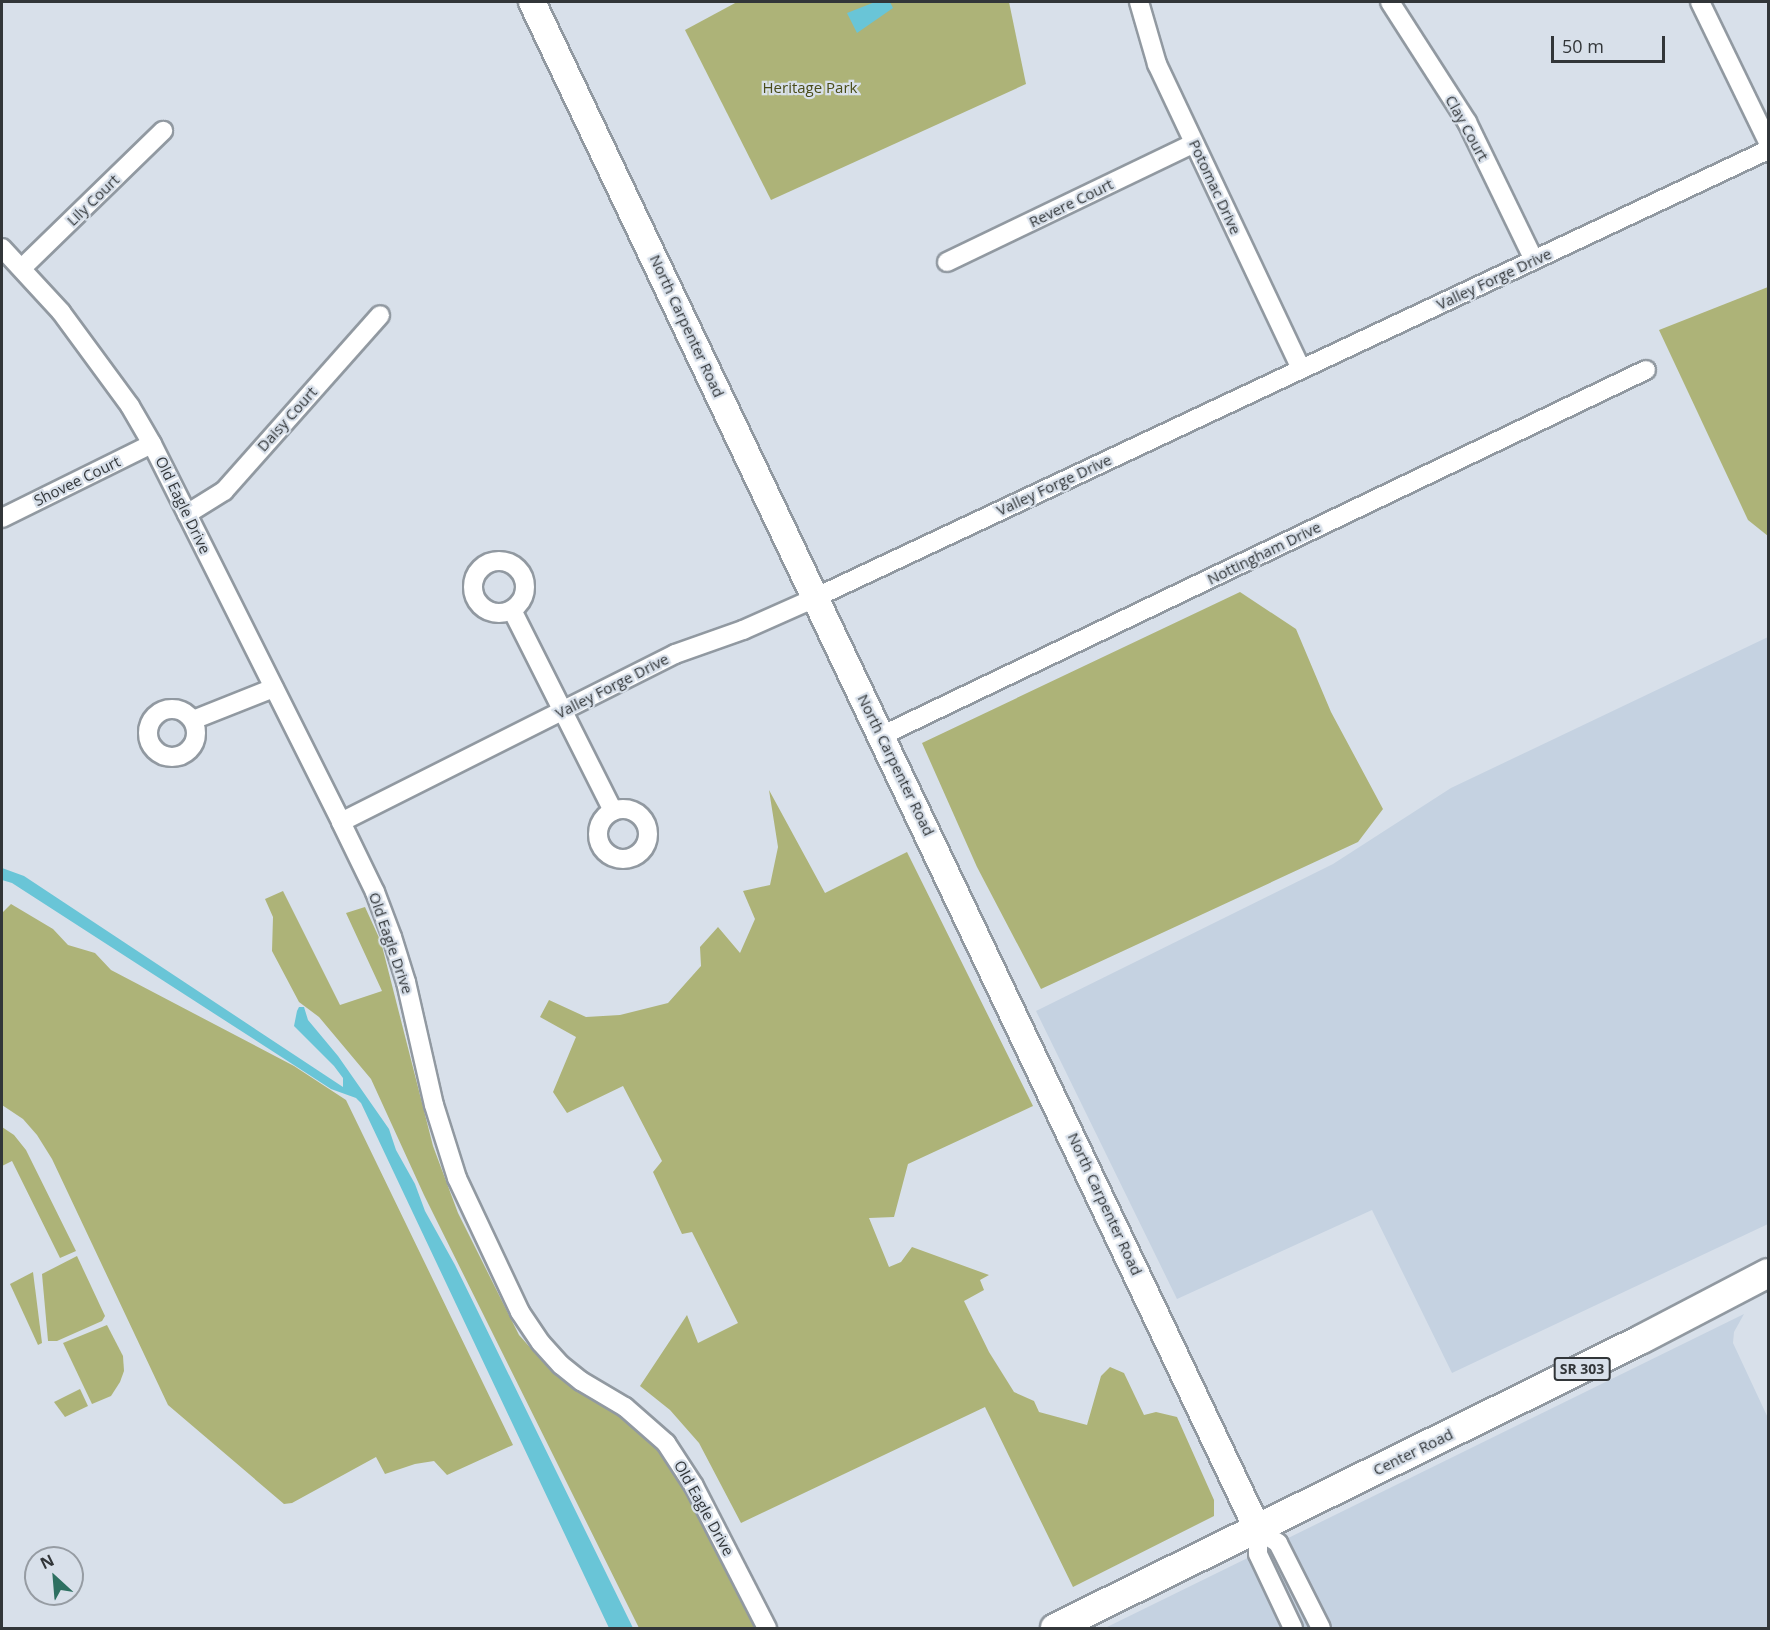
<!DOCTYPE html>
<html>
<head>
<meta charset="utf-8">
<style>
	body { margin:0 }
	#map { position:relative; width:1770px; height:1630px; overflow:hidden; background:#d8e0ea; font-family:"Open Sans",sans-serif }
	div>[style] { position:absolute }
	.built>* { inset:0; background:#c5d2e1 }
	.green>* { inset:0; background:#adb378 }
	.water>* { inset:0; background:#69c5d7 }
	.roads { filter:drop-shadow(2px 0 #9199a1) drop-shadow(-2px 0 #9199a1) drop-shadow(0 2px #9199a1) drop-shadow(0 -2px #9199a1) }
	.street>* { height:18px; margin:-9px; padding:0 9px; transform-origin:9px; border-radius:9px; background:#fff }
	.street>.ring { margin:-9px; padding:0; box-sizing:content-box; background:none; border:18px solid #fff; border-radius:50% }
	.secondary>* { height:26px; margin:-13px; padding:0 13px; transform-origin:13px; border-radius:13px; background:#fff }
	.primary>* { height:28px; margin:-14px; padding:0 14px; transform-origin:14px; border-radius:14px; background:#fff }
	span { translate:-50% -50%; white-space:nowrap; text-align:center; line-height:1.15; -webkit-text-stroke:4.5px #d8e0ea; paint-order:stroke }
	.shield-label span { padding:2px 4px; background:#d8e0ea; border:2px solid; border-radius:4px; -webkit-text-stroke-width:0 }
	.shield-label { font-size:14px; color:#323639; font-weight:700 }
	.park-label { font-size:15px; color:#494c19 }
	.street-label { font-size:15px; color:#323639 }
	.frame { position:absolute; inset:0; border:3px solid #323639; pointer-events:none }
	.north { position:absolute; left:24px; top:1546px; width:60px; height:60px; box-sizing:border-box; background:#d8e0ea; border:2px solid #969ca3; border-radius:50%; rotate:334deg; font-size:16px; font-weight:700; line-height:24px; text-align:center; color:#323639 }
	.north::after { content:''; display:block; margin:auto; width:21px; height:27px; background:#2e7061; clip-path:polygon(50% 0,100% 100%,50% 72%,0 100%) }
	.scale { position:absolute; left:1551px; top:36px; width:114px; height:27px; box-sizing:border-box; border:3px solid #323639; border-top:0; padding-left:8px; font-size:18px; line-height:21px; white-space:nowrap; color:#323639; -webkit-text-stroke:4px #d8e0ea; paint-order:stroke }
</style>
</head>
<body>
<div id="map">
	<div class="built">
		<div style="clip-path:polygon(1768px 637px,1768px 1224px,1452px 1373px,1372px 1210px,1177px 1299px,1036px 1011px,1333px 864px,1451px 788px)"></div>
		<div style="clip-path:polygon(1744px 1314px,1734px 1332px,1733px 1343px,1768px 1418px,1768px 1628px,1105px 1628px)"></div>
	</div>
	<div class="green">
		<div style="clip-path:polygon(737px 2px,1009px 2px,1026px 84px,771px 200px,685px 30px)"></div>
		<div style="clip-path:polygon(1768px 287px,1768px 536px,1748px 520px,1659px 330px)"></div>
		<div style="clip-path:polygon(1240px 592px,1296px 629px,1331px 712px,1383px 809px,1358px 842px,1041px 989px,977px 867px,922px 743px)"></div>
		<div style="clip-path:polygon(769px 790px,825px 893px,907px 852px,1033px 1106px,908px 1164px,894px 1217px,869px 1218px,889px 1267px,901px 1262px,912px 1247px,989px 1275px,980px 1280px,984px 1290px,964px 1301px,989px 1352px,1014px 1392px,1034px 1401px,1039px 1412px,1087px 1425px,1101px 1376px,1110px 1367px,1124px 1373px,1144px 1415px,1156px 1412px,1177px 1417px,1214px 1500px,1214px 1516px,1073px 1587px,985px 1407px,741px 1523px,699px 1443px,670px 1410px,640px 1386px,687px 1315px,698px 1343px,738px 1323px,692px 1232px,682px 1234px,653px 1172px,662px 1161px,623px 1086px,567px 1113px,553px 1092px,576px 1037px,540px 1017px,549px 1000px,586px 1017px,620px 1015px,668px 1003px,701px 966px,700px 947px,718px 927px,740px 953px,755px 919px,743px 891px,770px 885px,778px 847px)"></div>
		<div style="clip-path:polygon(283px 891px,340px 1005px,382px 991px,346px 913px,365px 907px,381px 942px,433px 1146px,458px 1213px,519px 1335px,551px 1371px,594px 1401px,627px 1417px,656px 1445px,676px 1471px,755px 1628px,639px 1628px,424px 1195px,371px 1079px,319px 1017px,299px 1002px,272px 951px,273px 917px,265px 899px)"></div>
		<div style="clip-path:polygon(11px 904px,53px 929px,68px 945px,95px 953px,111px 970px,294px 1066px,346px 1100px,513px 1445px,447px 1475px,434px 1461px,415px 1464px,385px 1474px,376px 1457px,292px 1503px,284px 1504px,168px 1405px,52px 1159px,37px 1135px,23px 1119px,2px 1105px,2px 913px)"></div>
		<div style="clip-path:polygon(2px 1127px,14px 1135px,26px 1150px,76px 1251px,60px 1258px,12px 1161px,2px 1166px)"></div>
		<div style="clip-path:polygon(77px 1256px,105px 1316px,102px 1321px,57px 1341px,48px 1341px,42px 1274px)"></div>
		<div style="clip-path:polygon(33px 1272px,42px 1343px,38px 1345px,10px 1284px)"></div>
		<div style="clip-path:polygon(107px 1325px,123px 1356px,124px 1371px,120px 1382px,111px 1396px,92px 1404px,63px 1343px)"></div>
		<div style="clip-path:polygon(80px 1389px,88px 1406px,65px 1417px,54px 1402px)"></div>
	</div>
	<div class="water">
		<div style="clip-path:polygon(875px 2px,890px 2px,893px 8px,857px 33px,847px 13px)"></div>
		<div style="clip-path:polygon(2px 868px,24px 876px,343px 1087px,343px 1078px,334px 1066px,294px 1026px,297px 1011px,299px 1007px,304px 1007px,308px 1020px,338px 1056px,389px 1129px,396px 1150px,415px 1184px,425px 1211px,455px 1265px,633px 1628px,609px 1628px,361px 1103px,356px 1098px,331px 1089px,12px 883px,2px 880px)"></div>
	</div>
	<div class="roads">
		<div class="street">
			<div style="left:1139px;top:2px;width:65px;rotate:73.8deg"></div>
			<div style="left:1157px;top:64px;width:337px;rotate:64.7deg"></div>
			<div style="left:1390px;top:2px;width:143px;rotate:57.3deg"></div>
			<div style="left:1467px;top:122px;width:153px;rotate:64.1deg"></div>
			<div style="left:1700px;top:2px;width:156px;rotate:64.1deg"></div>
			<div style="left:2px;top:248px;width:87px;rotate:47.3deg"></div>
			<div style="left:61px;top:312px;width:117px;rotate:53.7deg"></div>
			<div style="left:130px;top:406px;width:44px;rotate:59.9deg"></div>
			<div style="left:152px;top:444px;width:423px;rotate:63.4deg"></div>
			<div style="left:341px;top:822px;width:78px;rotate:64.1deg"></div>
			<div style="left:375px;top:892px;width:48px;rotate:69.3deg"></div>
			<div style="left:392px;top:937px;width:47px;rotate:72.7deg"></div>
			<div style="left:406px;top:982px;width:126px;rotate:77.2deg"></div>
			<div style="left:434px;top:1105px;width:77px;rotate:72.5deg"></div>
			<div style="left:457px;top:1178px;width:148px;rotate:64.8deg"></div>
			<div style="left:520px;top:1312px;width:37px;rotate:56deg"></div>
			<div style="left:541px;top:1343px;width:30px;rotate:48deg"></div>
			<div style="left:561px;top:1365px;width:26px;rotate:39deg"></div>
			<div style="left:581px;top:1381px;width:51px;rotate:30.6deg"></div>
			<div style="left:625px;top:1407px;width:55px;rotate:41.3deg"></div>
			<div style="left:666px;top:1443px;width:51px;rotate:56.9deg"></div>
			<div style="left:694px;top:1486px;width:160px;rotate:62.8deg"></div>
			<div style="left:947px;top:262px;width:274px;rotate:-25.7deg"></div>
			<div style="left:22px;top:268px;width:197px;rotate:-44.2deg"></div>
			<div style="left:187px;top:514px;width:44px;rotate:-31.9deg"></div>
			<div style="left:224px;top:491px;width:235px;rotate:-48.4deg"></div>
			<div style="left:2px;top:518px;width:167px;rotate:-26.3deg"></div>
			<div class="ring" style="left:473px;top:561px;width:34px;height:34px"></div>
			<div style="left:512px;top:610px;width:225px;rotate:63.3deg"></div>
			<div class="ring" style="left:148px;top:709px;width:30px;height:30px"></div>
			<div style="left:193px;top:720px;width:87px;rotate:-21.6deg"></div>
			<div style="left:881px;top:736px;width:848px;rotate:-25.57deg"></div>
			<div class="ring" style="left:598px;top:809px;width:32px;height:32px"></div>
			<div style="left:341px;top:822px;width:374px;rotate:-26.7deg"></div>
			<div style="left:675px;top:654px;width:72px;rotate:-19.4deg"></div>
			<div style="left:743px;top:630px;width:69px;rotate:-24deg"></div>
			<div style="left:806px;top:602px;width:1063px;rotate:-25.17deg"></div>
			<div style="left:1258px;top:1530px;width:24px;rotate:33deg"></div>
			<div style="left:1278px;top:1543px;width:95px;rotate:63.2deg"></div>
			<div style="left:1258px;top:1530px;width:24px;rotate:90deg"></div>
			<div style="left:1258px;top:1554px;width:82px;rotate:64.7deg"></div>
		</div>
		<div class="secondary">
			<div style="left:532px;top:2px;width:1692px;rotate:64.59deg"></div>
		</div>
		<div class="primary">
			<div style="left:1055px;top:1628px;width:654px;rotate:-26.21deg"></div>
			<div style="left:1642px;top:1339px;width:142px;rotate:-27.6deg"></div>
		</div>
	</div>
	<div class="shield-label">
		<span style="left:1582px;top:1369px">SR 303</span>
	</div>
	<div class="park-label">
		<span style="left:810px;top:88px">Heritage Park</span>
	</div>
	<div class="street-label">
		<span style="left:1467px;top:128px;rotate:61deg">Clay Court</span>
		<span style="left:1215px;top:187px;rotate:65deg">Potomac Drive</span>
		<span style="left:93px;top:200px;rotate:-44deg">Lily Court</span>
		<span style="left:1071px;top:203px;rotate:-26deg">Revere Court</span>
		<span style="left:1494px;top:279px;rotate:-25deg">Valley Forge Drive</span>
		<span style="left:687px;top:326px;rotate:65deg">North Carpenter Road</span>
		<span style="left:287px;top:419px;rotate:-48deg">Daisy Court</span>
		<span style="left:77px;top:481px;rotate:-26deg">Shovee Court</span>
		<span style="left:1054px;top:485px;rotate:-25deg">Valley Forge Drive</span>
		<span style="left:183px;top:505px;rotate:64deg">Old Eagle Drive</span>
		<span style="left:1264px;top:553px;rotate:-26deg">Nottingham Drive</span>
		<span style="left:612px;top:686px;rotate:-27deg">Valley Forge Drive</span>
		<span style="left:896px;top:765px;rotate:64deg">North Carpenter Road</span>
		<span style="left:391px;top:943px;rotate:71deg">Old Eagle Drive</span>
		<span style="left:1105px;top:1204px;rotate:65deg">North Carpenter Road</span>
		<span style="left:1413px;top:1452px;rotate:-26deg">Center Road</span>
		<span style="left:704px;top:1508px;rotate:61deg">Old Eagle Drive</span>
	</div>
	<div class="frame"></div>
	<div class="north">N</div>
	<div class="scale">50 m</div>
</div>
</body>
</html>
